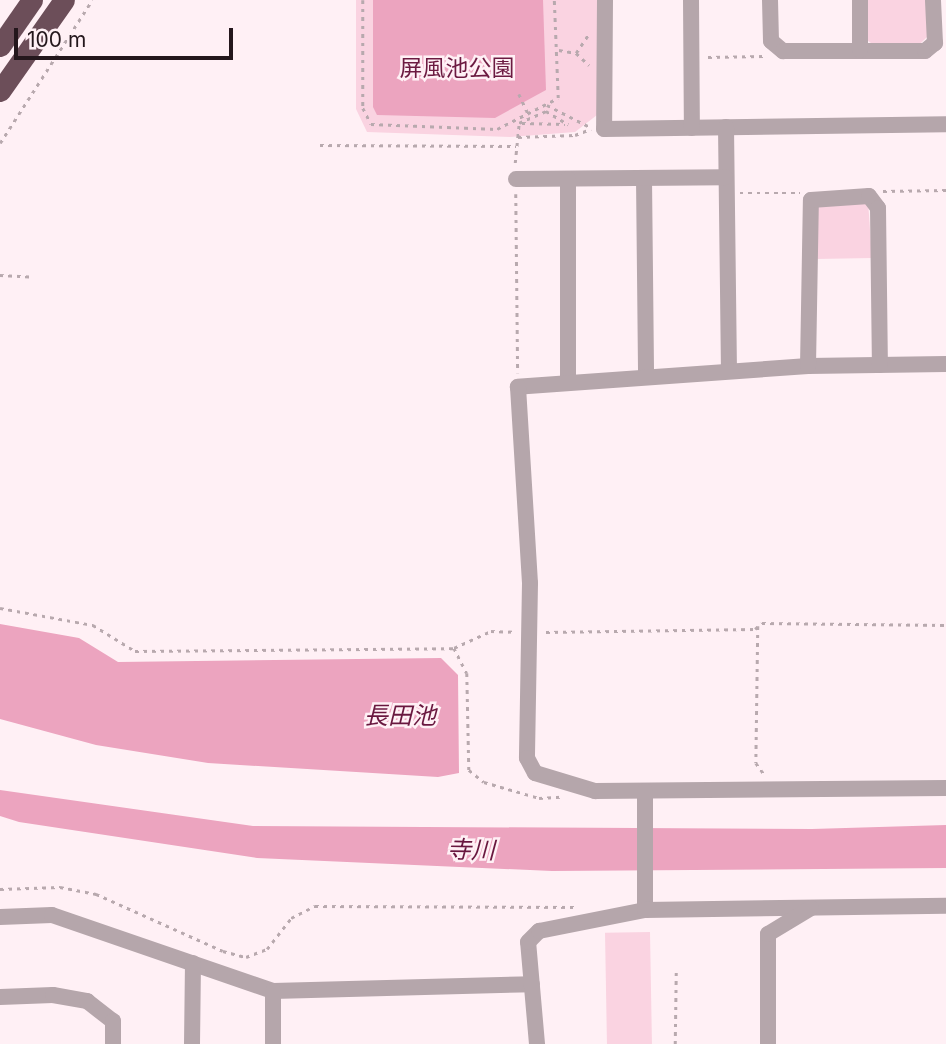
<!DOCTYPE html>
<html>
<head>
<meta charset="utf-8">
<style>
	body { margin:0 }
	#map { position:relative; width:946px; height:1044px; overflow:hidden; background:#fff0f5; font-family:Inter,"Noto Sans JP",sans-serif }
	div>[style] { position:absolute }
	.green>* { inset:0; background:#fad3e1; transform-origin:0 0 }
	.water>* { inset:0; background:#eca4bf }
	.path>* { height:2.5px; margin-top:-1.25px; transform-origin:0; background:repeating-linear-gradient(90deg,#b8a9ae 0 3.5px,transparent 0 8.5px) }
	.minor>* { height:16px; margin:-8px; padding:0 8px; transform-origin:8px; border-radius:8px; background:#b5a6ab }
	.highway>* { height:21px; margin:-10.5px; padding:0 10.5px; transform-origin:10.5px; border-radius:10.5px; background:#6c4e59 }
	span { translate:-50% -50%; white-space:nowrap; text-align:center; line-height:1.15; -webkit-text-stroke:5px #fff0f5; paint-order:stroke }
	.park-label { font-size:23px; color:#6c1a41 }
	.water-label { font-size:24px; color:#69173f; font-style:italic }
	.scale { position:absolute; left:14px; top:28px; width:219px; height:32px; box-sizing:border-box; border:4px solid #24171c; border-top:0; padding-left:9px; font-size:21px; line-height:24px; white-space:nowrap; color:#24171c; -webkit-text-stroke:5px #fff0f5; paint-order:stroke }
</style>
</head>
<body>
<div id="map">
	<div class="green">
		<div style="clip-path:polygon(356px 0,598px 0,597px 115px,575px 132px,510px 137px,367px 132px,356px 109px)"></div>
		<div style="clip-path:polygon(864px 0,927px 0,928px 36px,920px 44px,871px 43px,864px 38px)"></div>
		<div style="clip-path:polygon(868px 201px,872px 258px,816px 259px,815px 210px,822px 202px)"></div>
		<div style="left:650px;top:932px;width:112px;height:45px;rotate:89deg"></div>
	</div>
	<div class="water">
		<div style="clip-path:polygon(373px 0,543px 0,546px 90px,495px 118px,377px 115px,373px 107px)"></div>
		<div style="clip-path:polygon(0 624px,79px 638px,118px 662px,441px 658px,458px 675px,459px 773px,438px 777px,208px 763px,96px 745px,0 719px)"></div>
		<div style="clip-path:polygon(0 790px,253px 826px,812px 829px,946px 825px,946px 868px,552px 871px,257px 858px,19px 822px,0 816px)"></div>
	</div>
	<div class="path">
		<div style="left:363px;top:0;width:108px;rotate:90deg"></div>
		<div style="left:363px;top:108px;width:18px;rotate:63deg"></div>
		<div style="left:371px;top:124px;width:126px;rotate:2.3deg"></div>
		<div style="left:497px;top:129px;width:68px;rotate:-26.9deg"></div>
		<div style="left:558px;top:98px;width:98px;rotate:-92.3deg"></div>
		<div style="left:559px;top:50px;width:17px;rotate:10deg"></div>
		<div style="left:576px;top:53px;width:18px;rotate:43deg"></div>
		<div style="left:576px;top:53px;width:25px;rotate:-56deg"></div>
		<div style="left:708px;top:57px;width:56px;rotate:-1deg"></div>
		<div style="left:519px;top:94px;width:21px;rotate:65deg"></div>
		<div style="left:547px;top:105px;width:48px;rotate:27.1deg"></div>
		<div style="left:522px;top:123px;width:43px;rotate:1.3deg"></div>
		<div style="left:518px;top:137px;width:57px;rotate:-2deg"></div>
		<div style="left:575px;top:135px;width:17px;rotate:-21deg"></div>
		<div style="left:0;top:143px;width:170px;rotate:-57.2deg"></div>
		<div style="left:320px;top:145px;width:196px;rotate:0.3deg"></div>
		<div style="left:515px;top:163px;width:40px;rotate:-84.3deg"></div>
		<div style="left:519px;top:123px;width:30px;rotate:-24deg"></div>
		<div style="left:546px;top:111px;width:26px;rotate:31deg"></div>
		<div style="left:883px;top:191px;width:63px;rotate:-0.9deg"></div>
		<div style="left:740px;top:193px;width:60px"></div>
		<div style="left:516px;top:194px;width:179px;rotate:89.4deg"></div>
		<div style="left:0;top:275px;width:34px;rotate:3deg"></div>
		<div style="left:0;top:608px;width:95px;rotate:10.4deg"></div>
		<div style="left:93px;top:625px;width:49px;rotate:31.8deg"></div>
		<div style="left:135px;top:651px;width:319px;rotate:-0.5deg"></div>
		<div style="left:454px;top:648px;width:41px;rotate:-24.7deg"></div>
		<div style="left:491px;top:631px;width:23px;rotate:2deg"></div>
		<div style="left:758px;top:626px;width:137px;rotate:90.8deg"></div>
		<div style="left:756px;top:763px;width:14px;rotate:54deg"></div>
		<div style="left:546px;top:632px;width:209px;rotate:-0.8deg"></div>
		<div style="left:755px;top:629px;width:9px;rotate:-41deg"></div>
		<div style="left:762px;top:623px;width:184px;rotate:0.6deg"></div>
		<div style="left:454px;top:648px;width:28px;rotate:63deg"></div>
		<div style="left:467px;top:673px;width:97px;rotate:88.8deg"></div>
		<div style="left:469px;top:770px;width:19px;rotate:39deg"></div>
		<div style="left:484px;top:782px;width:57px;rotate:16.2deg"></div>
		<div style="left:539px;top:798px;width:22px;rotate:-3deg"></div>
		<div style="left:0;top:889px;width:60px;rotate:-1.9deg"></div>
		<div style="left:60px;top:887px;width:37px;rotate:11deg"></div>
		<div style="left:96px;top:894px;width:139px;rotate:24.2deg"></div>
		<div style="left:223px;top:951px;width:24px;rotate:15deg"></div>
		<div style="left:246px;top:957px;width:22px;rotate:-21deg"></div>
		<div style="left:267px;top:949px;width:39px;rotate:-52deg"></div>
		<div style="left:291px;top:918px;width:27px;rotate:-27deg"></div>
		<div style="left:315px;top:906px;width:260px;rotate:0.2deg"></div>
		<div style="left:675px;top:1044px;width:75px;rotate:-89.2deg"></div>
	</div>
	<div class="minor">
		<div style="left:605px;top:0;width:129px;rotate:90.4deg"></div>
		<div style="left:604px;top:129px;width:342px;rotate:-0.8deg"></div>
		<div style="left:691px;top:0;width:128px;rotate:89.6deg"></div>
		<div style="left:770px;top:0;width:41px;rotate:88.6deg"></div>
		<div style="left:771px;top:41px;width:16px;rotate:40deg"></div>
		<div style="left:783px;top:51px;width:142px"></div>
		<div style="left:925px;top:51px;width:13px;rotate:-39deg"></div>
		<div style="left:935px;top:43px;width:43px;rotate:-92.7deg"></div>
		<div style="left:860px;top:0;width:50px;rotate:90deg"></div>
		<div style="left:726px;top:127px;width:244px;rotate:89.3deg"></div>
		<div style="left:644px;top:178px;width:199px;rotate:89.4deg"></div>
		<div style="left:516px;top:179px;width:209px;rotate:-0.5deg"></div>
		<div style="left:568px;top:179px;width:202px;rotate:90deg"></div>
		<div style="left:946px;top:364px;width:138px;rotate:179.2deg"></div>
		<div style="left:808px;top:366px;width:291px;rotate:175.9deg"></div>
		<div style="left:518px;top:387px;width:196px;rotate:86.5deg"></div>
		<div style="left:530px;top:583px;width:175px;rotate:91deg"></div>
		<div style="left:527px;top:758px;width:17px;rotate:62deg"></div>
		<div style="left:535px;top:773px;width:63px;rotate:16.7deg"></div>
		<div style="left:595px;top:791px;width:351px;rotate:-0.5deg"></div>
		<div style="left:808px;top:366px;width:166px;rotate:-89deg"></div>
		<div style="left:811px;top:200px;width:58px;rotate:-3.9deg"></div>
		<div style="left:869px;top:196px;width:15px;rotate:53deg"></div>
		<div style="left:878px;top:208px;width:157px;rotate:89.3deg"></div>
		<div style="left:645px;top:791px;width:119px;rotate:90deg"></div>
		<div style="left:0;top:917px;width:52px;rotate:-2.2deg"></div>
		<div style="left:52px;top:915px;width:234px;rotate:19deg"></div>
		<div style="left:273px;top:991px;width:259px;rotate:-1.5deg"></div>
		<div style="left:273px;top:991px;width:53px;rotate:90deg"></div>
		<div style="left:0;top:997px;width:53px;rotate:-2.2deg"></div>
		<div style="left:53px;top:995px;width:35px;rotate:10deg"></div>
		<div style="left:87px;top:1001px;width:33px;rotate:38deg"></div>
		<div style="left:113px;top:1021px;width:23px;rotate:90deg"></div>
		<div style="left:192px;top:1044px;width:81px;rotate:-89.3deg"></div>
		<div style="left:537px;top:1044px;width:102px;rotate:-95deg"></div>
		<div style="left:528px;top:942px;width:16px;rotate:-45deg"></div>
		<div style="left:539px;top:931px;width:108px;rotate:-11.2deg"></div>
		<div style="left:645px;top:910px;width:301px;rotate:-0.8deg"></div>
		<div style="left:768px;top:1044px;width:110px;rotate:-90deg"></div>
		<div style="left:768px;top:934px;width:50px;rotate:-31.2deg"></div>
	</div>
	<div class="highway">
		<div style="left:0;top:46px;width:56px;rotate:-55.2deg"></div>
		<div style="left:0;top:91px;width:111px;rotate:-54.9deg"></div>
	</div>
	<div class="park-label">
		<span style="left:457px;top:68px">屏風池公園</span>
	</div>
	<div class="water-label">
		<span style="left:400px;top:716px">長田池</span>
		<span style="left:471px;top:850px;rotate:1deg">寺川</span>
	</div>
	<div class="scale">100 m</div>
</div>
</body>
</html>
